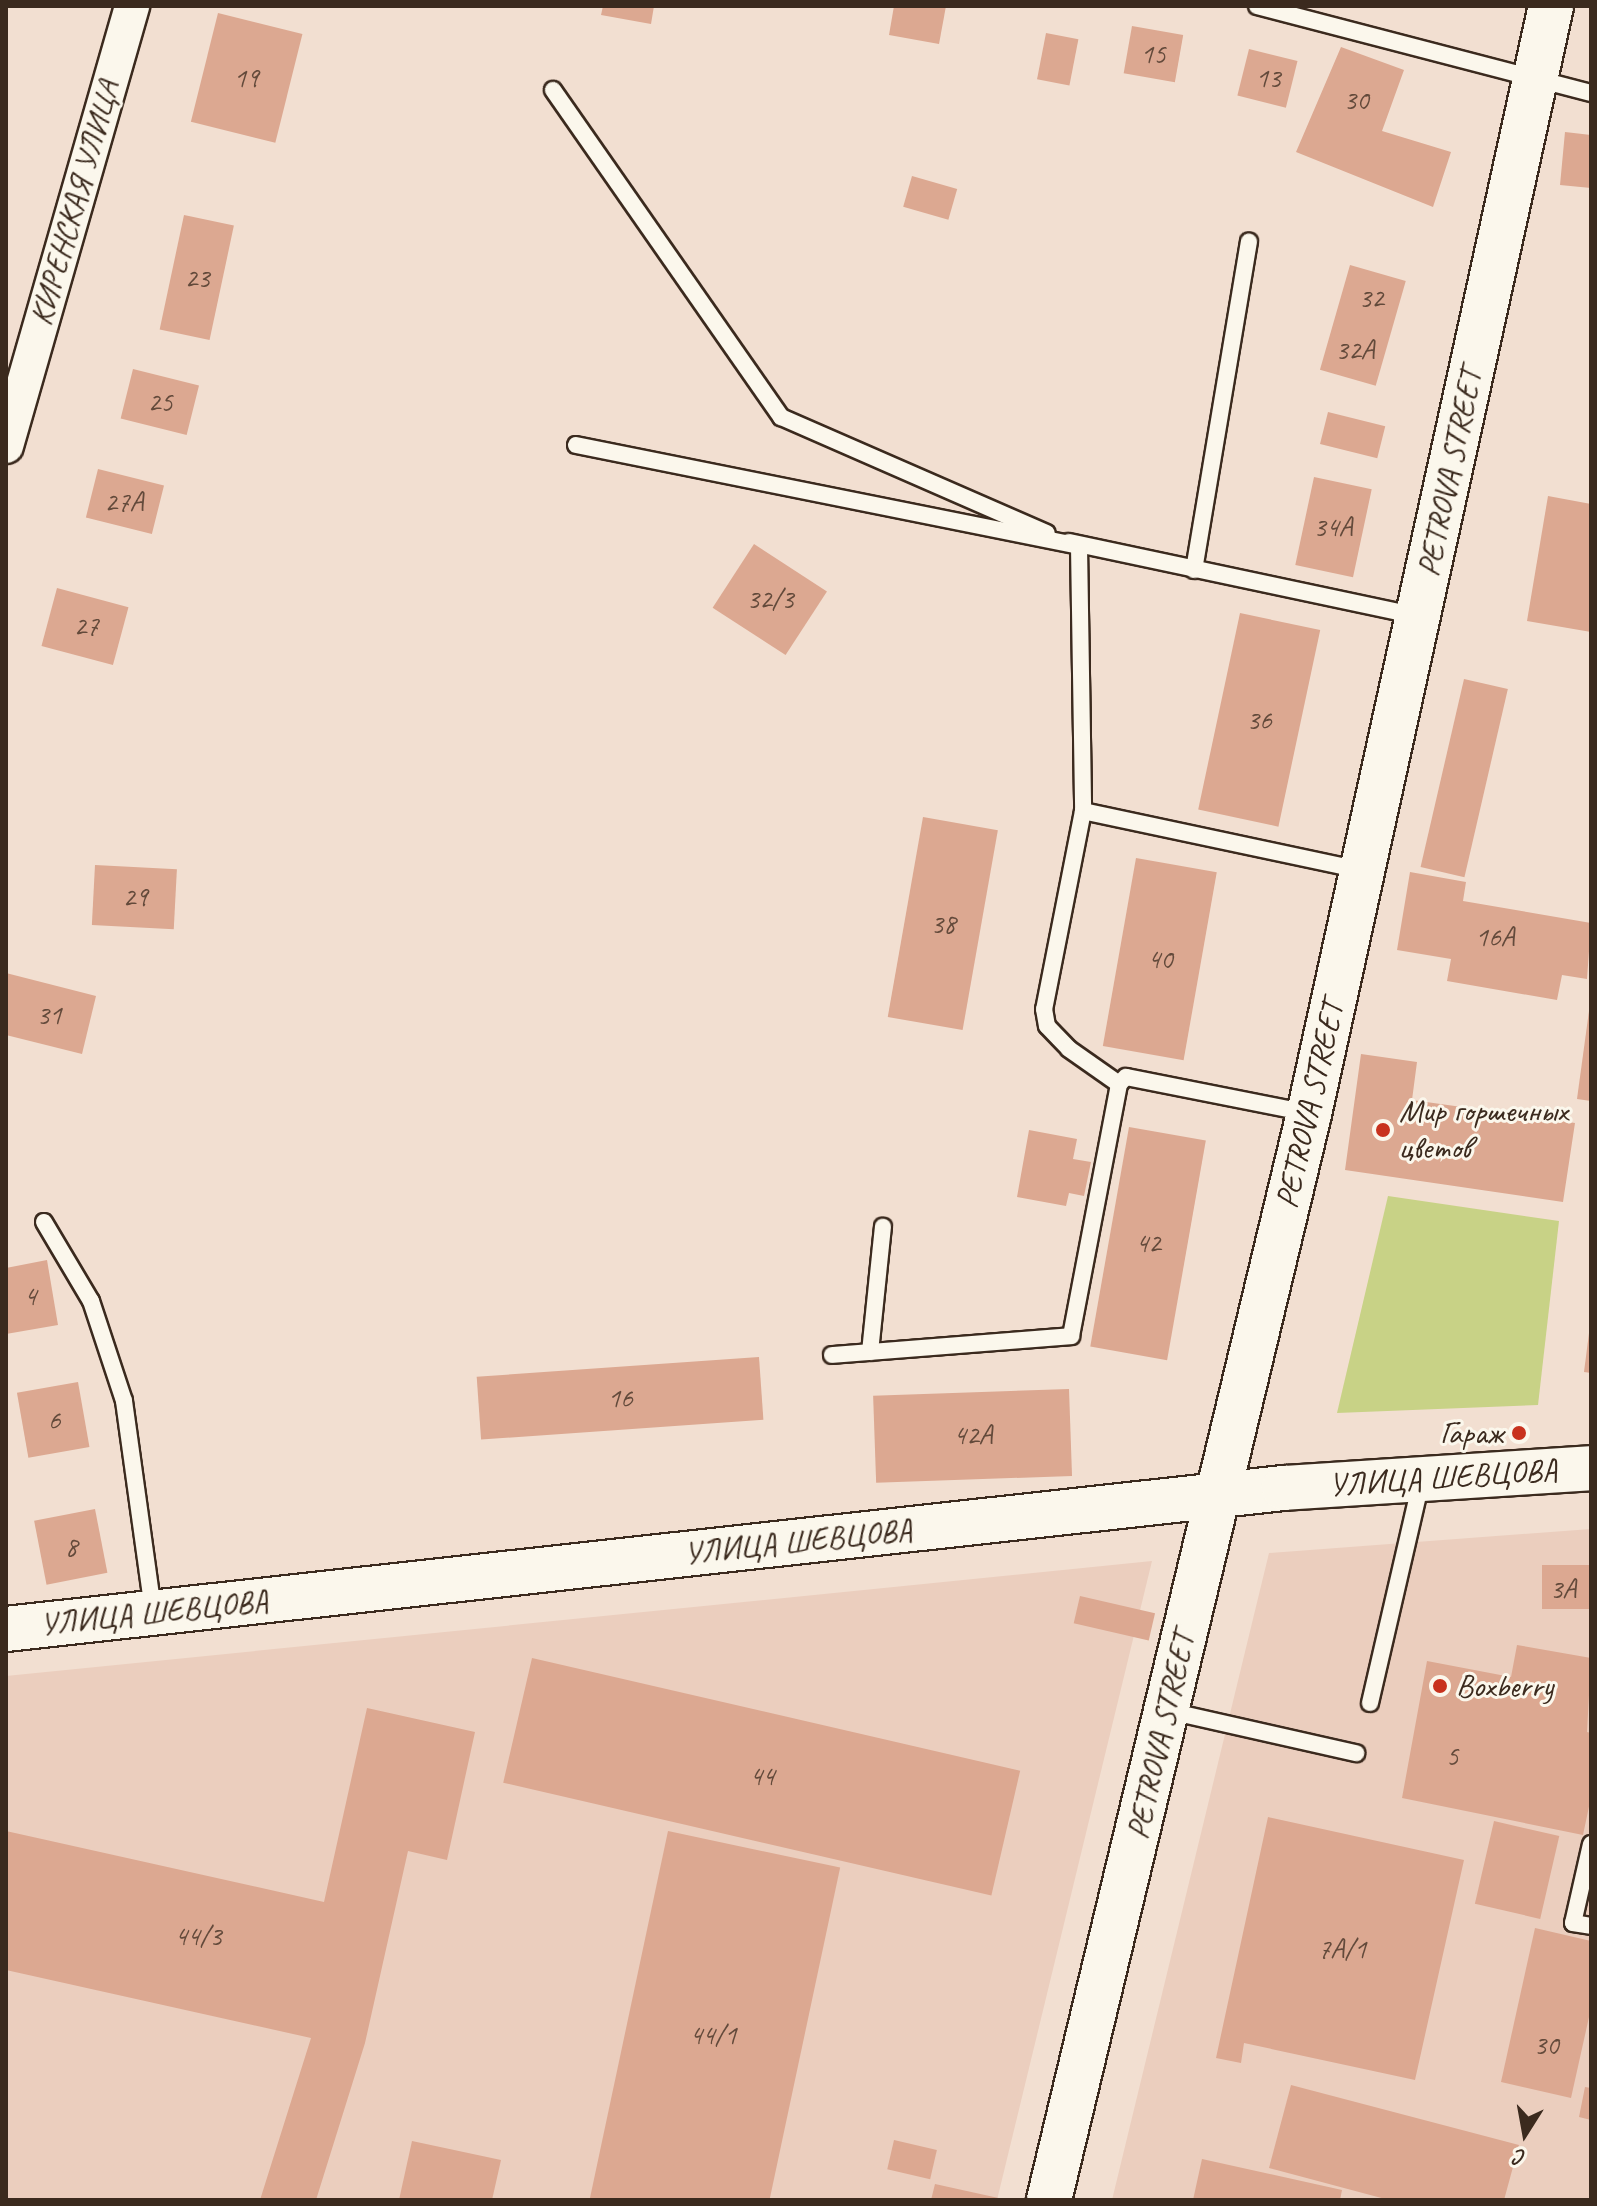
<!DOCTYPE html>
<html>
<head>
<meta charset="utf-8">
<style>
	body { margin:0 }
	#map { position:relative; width:1597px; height:2206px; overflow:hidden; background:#f2dfd1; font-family:Caveat,sans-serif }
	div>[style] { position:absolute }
	.built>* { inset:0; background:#ebcebe }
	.green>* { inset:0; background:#c8d286 }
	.building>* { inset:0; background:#dca891; transform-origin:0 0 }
	.roads { filter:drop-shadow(2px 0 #3b2a1e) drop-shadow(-2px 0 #3b2a1e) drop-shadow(0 2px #3b2a1e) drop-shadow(0 -2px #3b2a1e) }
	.lane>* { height:16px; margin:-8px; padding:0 8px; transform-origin:8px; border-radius:8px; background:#fbf7ec }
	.street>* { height:34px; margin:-17px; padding:0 17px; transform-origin:17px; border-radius:17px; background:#fbf7ec }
	.secondary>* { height:44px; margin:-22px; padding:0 22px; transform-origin:22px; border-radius:22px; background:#fbf7ec }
	.dots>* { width:22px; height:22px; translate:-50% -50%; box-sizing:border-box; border:4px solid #fbf7ec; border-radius:50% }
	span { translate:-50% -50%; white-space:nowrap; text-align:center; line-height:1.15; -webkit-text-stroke:6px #fbf7ec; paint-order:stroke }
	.number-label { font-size:28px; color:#634a3b }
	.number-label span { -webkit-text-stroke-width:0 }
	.street-label { font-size:32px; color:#3b2a1e }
	.poi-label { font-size:32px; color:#3b2a1e }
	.left { translate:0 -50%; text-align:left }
	.right { translate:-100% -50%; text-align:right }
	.frame { position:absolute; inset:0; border:8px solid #3b2a1e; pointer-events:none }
	.north { position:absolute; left:1485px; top:2094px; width:80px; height:80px; -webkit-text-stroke:6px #fbf7ec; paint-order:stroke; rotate:191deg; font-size:22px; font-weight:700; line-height:32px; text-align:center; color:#3b2a1e }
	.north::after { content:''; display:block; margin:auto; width:28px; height:36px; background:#3b2a1e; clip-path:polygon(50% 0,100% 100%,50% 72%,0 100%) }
</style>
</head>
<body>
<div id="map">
	<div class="built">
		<div style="clip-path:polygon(1591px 1529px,1591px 2200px,1112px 2200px,1269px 1553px)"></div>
		<div style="clip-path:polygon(1152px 1561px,997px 2200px,6px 2200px,6px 1676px)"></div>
	</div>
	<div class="green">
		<div style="clip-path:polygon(1388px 1196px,1559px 1221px,1538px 1405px,1337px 1413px)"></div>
	</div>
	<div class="building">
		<div style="clip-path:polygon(603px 6px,654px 6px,651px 24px,601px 15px)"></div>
		<div style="clip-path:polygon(894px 6px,946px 6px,939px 44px,889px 35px)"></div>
		<div style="left:218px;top:13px;width:87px;height:112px;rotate:14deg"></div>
		<div style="left:1132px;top:26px;width:52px;height:48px;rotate:10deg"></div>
		<div style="left:1046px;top:33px;width:33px;height:47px;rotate:11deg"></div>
		<div style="clip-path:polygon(1341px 47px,1404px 70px,1382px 131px,1451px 152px,1433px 207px,1296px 152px)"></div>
		<div style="left:1249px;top:49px;width:50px;height:48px;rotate:14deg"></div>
		<div style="clip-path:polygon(1565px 132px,1591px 135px,1591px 188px,1560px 185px)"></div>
		<div style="left:912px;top:176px;width:47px;height:32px;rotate:16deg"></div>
		<div style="left:184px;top:215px;width:51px;height:117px;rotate:12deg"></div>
		<div style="left:1350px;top:265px;width:58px;height:109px;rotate:16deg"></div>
		<div style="left:133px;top:369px;width:68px;height:51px;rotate:14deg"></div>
		<div style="left:1328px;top:412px;width:59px;height:33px;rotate:14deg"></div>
		<div style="left:98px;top:469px;width:68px;height:50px;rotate:14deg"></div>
		<div style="left:1314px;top:477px;width:59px;height:90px;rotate:12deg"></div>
		<div style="clip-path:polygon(1548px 496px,1591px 504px,1591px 632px,1527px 621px)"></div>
		<div style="left:754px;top:544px;width:87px;height:76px;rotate:33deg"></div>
		<div style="left:57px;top:588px;width:74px;height:60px;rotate:15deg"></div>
		<div style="left:1240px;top:613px;width:82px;height:201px;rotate:12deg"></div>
		<div style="left:1464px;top:679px;width:45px;height:193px;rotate:13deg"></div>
		<div style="left:923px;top:817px;width:76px;height:203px;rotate:10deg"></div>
		<div style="left:1136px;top:858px;width:82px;height:191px;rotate:10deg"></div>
		<div style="left:95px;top:865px;width:82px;height:60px;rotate:3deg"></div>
		<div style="clip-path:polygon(1410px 872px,1466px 882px,1463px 901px,1591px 923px,1587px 979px,1562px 975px,1557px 1000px,1447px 981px,1451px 959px,1397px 950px)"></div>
		<div style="clip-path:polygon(6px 973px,96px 996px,82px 1054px,6px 1035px)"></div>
		<div style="clip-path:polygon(1589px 1011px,1591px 1011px,1591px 1101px,1577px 1099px)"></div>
		<div style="clip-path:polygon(1361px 1054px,1417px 1062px,1412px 1100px,1575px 1123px,1563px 1202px,1345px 1170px)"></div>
		<div style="left:1129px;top:1127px;width:78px;height:223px;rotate:10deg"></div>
		<div style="clip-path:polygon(1029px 1130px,1077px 1139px,1073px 1159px,1091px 1162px,1084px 1196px,1069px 1193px,1066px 1206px,1017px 1197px)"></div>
		<div style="clip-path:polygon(47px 1260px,58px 1325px,6px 1334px,6px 1268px)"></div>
		<div style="clip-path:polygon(1589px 1333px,1591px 1333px,1591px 1373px,1584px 1372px)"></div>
		<div style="left:759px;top:1357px;width:63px;height:283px;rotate:86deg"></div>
		<div style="left:78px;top:1382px;width:66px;height:62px;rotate:80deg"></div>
		<div style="left:1069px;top:1389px;width:87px;height:196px;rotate:88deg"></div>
		<div style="left:95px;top:1509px;width:65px;height:62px;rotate:79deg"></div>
		<div style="left:1591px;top:1565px;width:44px;height:49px;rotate:90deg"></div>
		<div style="left:1080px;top:1596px;width:77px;height:28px;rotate:13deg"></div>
		<div style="clip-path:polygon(1517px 1645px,1591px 1658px,1587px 1732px,1591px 1733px,1591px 1797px,1583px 1835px,1402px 1798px,1427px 1661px,1511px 1677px)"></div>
		<div style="left:532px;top:1658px;width:501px;height:128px;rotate:13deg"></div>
		<div style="clip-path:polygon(367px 1708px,475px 1732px,447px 1860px,408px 1851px,365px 2043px,316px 2200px,260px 2200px,311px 2038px,6px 1970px,6px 1831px,324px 1902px)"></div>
		<div style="clip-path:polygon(1268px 1817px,1464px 1860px,1415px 2080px,1244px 2043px,1241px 2063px,1216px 2058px)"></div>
		<div style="left:1494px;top:1821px;width:67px;height:85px;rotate:13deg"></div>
		<div style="left:668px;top:1831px;width:176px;height:378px;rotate:12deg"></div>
		<div style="clip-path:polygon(1535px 1928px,1591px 1941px,1591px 2008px,1571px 2098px,1501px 2082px)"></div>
		<div style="clip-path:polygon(1291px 2085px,1519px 2145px,1504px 2200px,1389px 2200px,1269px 2168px)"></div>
		<div style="clip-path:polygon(1585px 2087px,1591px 2088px,1591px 2120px,1579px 2117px)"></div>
		<div style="left:894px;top:2140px;width:44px;height:30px;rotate:13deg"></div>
		<div style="clip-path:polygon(412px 2141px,501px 2160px,492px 2200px,399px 2200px)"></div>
		<div style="clip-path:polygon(1202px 2159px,1342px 2190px,1340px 2200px,1193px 2200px)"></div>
		<div style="clip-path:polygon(935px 2184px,1003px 2199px,1003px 2200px,931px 2200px)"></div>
	</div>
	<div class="roads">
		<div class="lane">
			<div style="left:1257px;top:6px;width:345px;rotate:14.6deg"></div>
			<div style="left:553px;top:90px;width:399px;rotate:55.1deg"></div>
			<div style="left:781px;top:417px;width:290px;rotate:23.6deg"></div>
			<div style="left:576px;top:445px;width:513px;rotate:11.35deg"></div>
			<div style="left:1079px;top:546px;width:265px;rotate:89.1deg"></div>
			<div style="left:1083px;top:811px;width:202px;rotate:101.1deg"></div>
			<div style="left:1044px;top:1009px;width:17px;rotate:80deg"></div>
			<div style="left:1047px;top:1026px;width:32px;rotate:46deg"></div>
			<div style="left:1069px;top:1049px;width:61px;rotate:35deg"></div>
			<div style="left:1069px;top:542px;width:356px;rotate:12deg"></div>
			<div style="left:1194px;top:570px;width:333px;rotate:-80.5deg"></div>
			<div style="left:1083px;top:811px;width:284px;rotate:12deg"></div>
			<div style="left:44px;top:1222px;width:92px;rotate:59.3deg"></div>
			<div style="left:91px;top:1301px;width:105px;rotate:71.7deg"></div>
			<div style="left:124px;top:1401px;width:212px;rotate:82.1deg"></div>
			<div style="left:870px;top:1352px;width:126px;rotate:-84.1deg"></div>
			<div style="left:832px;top:1355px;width:240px;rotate:-4.5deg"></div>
			<div style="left:1071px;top:1336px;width:257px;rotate:-79.2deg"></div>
			<div style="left:1119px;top:1084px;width:10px;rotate:-45deg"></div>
			<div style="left:1126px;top:1077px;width:186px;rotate:11.2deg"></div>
			<div style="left:1370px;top:1703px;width:227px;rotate:-77deg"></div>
			<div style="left:1169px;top:1711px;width:192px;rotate:12.7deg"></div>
			<div style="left:1591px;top:1844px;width:81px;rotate:102.8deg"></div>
			<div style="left:1573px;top:1923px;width:18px;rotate:9deg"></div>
		</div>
		<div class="street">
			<div style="left:6px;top:446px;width:458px;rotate:-74deg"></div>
		</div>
		<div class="secondary">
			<div style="left:6px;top:1629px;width:1286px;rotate:-6.3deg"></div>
			<div style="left:1284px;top:1488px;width:308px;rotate:-3.7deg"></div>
			<div style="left:1049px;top:2200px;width:1117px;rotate:-76.54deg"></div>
			<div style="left:1309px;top:1114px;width:1134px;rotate:-77.68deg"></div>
		</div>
	</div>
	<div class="dots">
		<div style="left:1383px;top:1130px;background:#c8321e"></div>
		<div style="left:1519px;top:1433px;background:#c8321e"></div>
		<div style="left:1440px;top:1686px;background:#c8321e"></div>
	</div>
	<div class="number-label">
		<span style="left:1153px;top:54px">15</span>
		<span style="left:246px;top:78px">19</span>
		<span style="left:1268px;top:78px">13</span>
		<span style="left:1356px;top:100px">30</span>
		<span style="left:197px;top:278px">23</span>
		<span style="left:1371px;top:298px">32</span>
		<span style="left:1355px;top:350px">32А</span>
		<span style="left:160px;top:402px">25</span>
		<span style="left:124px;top:502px">27А</span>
		<span style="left:1333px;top:527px">34А</span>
		<span style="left:770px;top:599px">32/3</span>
		<span style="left:86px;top:626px">27</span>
		<span style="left:1259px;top:720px">36</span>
		<span style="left:135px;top:897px">29</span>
		<span style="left:943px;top:924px">38</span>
		<span style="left:1495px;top:937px">16А</span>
		<span style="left:1160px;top:959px">40</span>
		<span style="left:49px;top:1015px">31</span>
		<span style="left:1148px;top:1243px">42</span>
		<span style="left:30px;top:1296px">4</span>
		<span style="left:620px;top:1398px">16</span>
		<span style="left:54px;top:1420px">6</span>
		<span style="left:973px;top:1435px">42А</span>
		<span style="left:71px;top:1547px">8</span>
		<span style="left:1563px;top:1589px">3А</span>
		<span style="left:1452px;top:1756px">5</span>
		<span style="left:762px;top:1776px">44</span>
		<span style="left:198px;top:1936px">44/3</span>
		<span style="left:1342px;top:1949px">7А/1</span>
		<span style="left:713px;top:2035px">44/1</span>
		<span style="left:1546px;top:2045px">30</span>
	</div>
	<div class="street-label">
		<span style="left:75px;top:203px;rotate:-74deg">КИРЕНСКАЯ УЛИЦА</span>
		<span style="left:1450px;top:473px;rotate:-78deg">PETROVA STREET</span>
		<span style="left:1310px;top:1105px;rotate:-77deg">PETROVA STREET</span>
		<span style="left:1443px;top:1478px;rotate:-4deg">УЛИЦА ШЕВЦОВА</span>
		<span style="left:798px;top:1542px;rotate:-6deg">УЛИЦА ШЕВЦОВА</span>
		<span style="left:154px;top:1613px;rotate:-6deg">УЛИЦА ШЕВЦОВА</span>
		<span style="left:1161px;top:1736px;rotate:-77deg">PETROVA STREET</span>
	</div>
	<div class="poi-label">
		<span class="left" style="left:1399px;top:1130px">Мир горшечных<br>цветов</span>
		<span class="right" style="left:1503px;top:1433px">Гараж</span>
		<span class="left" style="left:1456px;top:1686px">Boxberry</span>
	</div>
	<div class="frame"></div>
	<div class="north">С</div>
</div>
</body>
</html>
